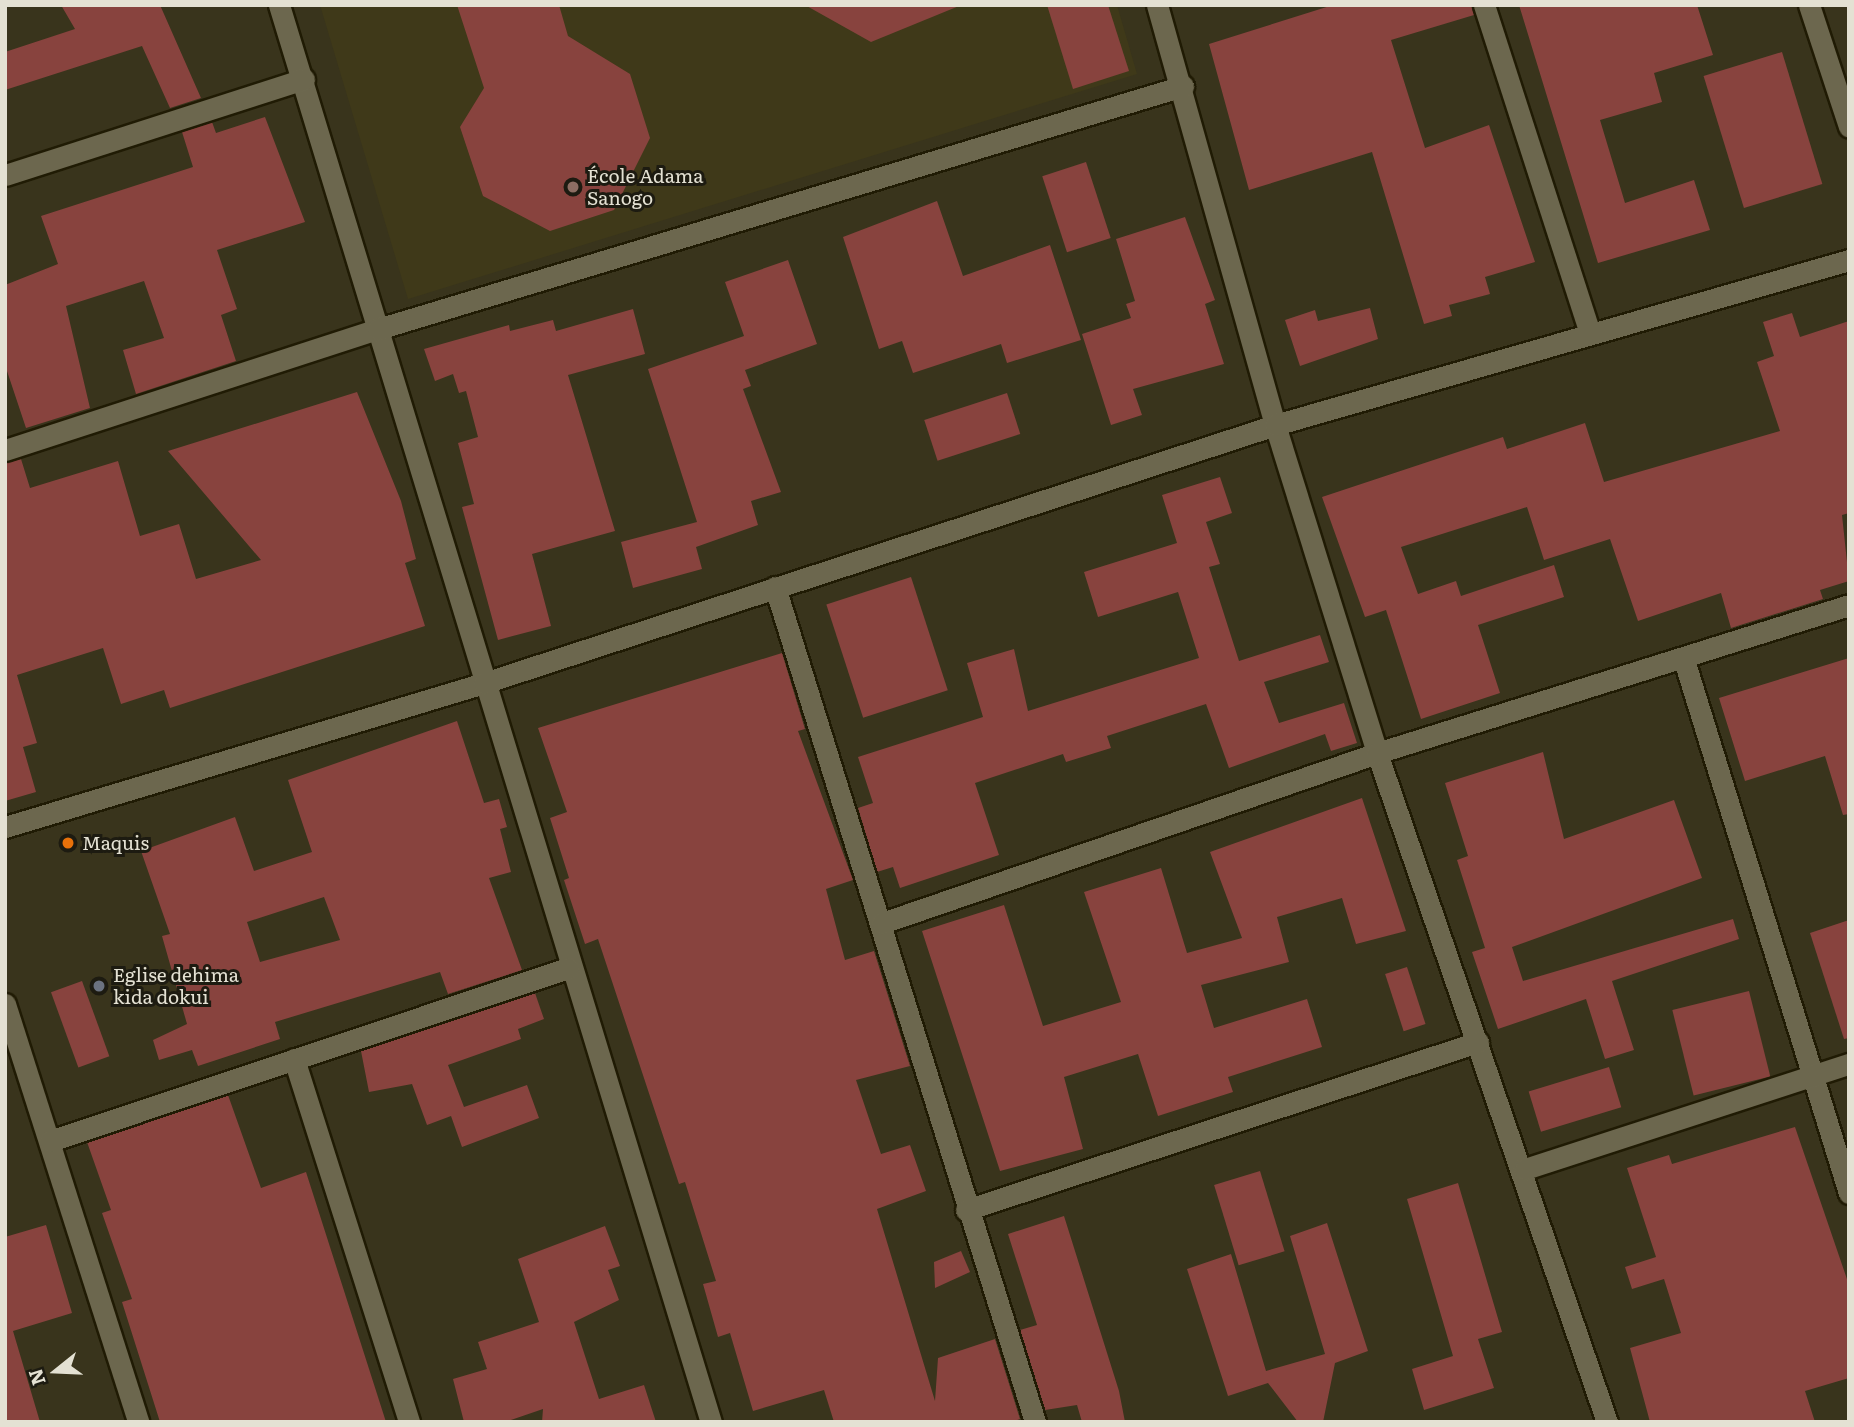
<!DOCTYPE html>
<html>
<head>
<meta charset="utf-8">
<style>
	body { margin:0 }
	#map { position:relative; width:1854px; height:1427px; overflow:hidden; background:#39341c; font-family:Literata,serif }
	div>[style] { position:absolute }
	.built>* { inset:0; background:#3f3919 }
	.building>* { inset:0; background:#88433e; transform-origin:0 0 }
	.roads { filter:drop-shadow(2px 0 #201b04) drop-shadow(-2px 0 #201b04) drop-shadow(0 2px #201b04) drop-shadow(0 -2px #201b04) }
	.minor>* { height:21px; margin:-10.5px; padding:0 10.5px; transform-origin:10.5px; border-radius:10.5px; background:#6c674e }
	.dots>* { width:19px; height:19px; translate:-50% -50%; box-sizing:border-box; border:4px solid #1d1b11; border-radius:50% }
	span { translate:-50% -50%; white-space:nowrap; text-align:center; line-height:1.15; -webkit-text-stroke:6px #1d1b11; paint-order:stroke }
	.poi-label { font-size:19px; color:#e4e1d3 }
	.left { translate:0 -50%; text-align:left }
	.frame { position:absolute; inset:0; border:7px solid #e4e1d3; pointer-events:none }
	.north { position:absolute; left:21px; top:1336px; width:70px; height:70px; -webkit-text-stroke:5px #1d1b11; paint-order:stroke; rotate:252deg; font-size:19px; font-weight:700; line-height:28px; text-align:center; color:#e4e1d3 }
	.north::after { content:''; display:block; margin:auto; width:24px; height:32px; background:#e4e1d3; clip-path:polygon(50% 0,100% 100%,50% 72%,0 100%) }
</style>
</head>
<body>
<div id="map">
	<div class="built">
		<div style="clip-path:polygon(320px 5px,1117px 5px,1137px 74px,408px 299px)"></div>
	</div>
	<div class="building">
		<div style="clip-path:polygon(61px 5px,160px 5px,201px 98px,170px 108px,142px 46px,5px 90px,5px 52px,75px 29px)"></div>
		<div style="clip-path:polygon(457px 5px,559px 5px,568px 36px,630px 74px,650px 138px,614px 210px,550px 231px,483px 196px,460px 127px,484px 88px)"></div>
		<div style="clip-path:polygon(805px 5px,959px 5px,959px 6px,871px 42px)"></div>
		<div style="clip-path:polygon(1047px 5px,1108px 5px,1129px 71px,1073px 89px)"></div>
		<div style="clip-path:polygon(1333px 5px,1471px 5px,1474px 15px,1391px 40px,1425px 148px,1489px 125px,1535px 262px,1485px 277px,1490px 294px,1449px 305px,1452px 316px,1424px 324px,1372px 152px,1249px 190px,1209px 44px)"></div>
		<div style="clip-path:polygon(1519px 5px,1697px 5px,1713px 55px,1654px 73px,1662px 102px,1600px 120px,1625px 203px,1694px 180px,1710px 230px,1598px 263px)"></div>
		<div style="left:1782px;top:52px;width:138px;height:82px;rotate:73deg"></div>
		<div style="clip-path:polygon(265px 117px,305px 222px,217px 250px,237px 309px,221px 315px,236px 361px,136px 394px,123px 350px,164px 338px,144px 281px,66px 306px,90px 408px,26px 428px,5px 365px,5px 285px,58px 264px,41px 216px,193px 167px,182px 132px,212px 122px,216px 133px)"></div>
		<div style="left:1086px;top:162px;width:80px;height:46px;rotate:72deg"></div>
		<div style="clip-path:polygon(937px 201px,963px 276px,1050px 245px,1081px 340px,1007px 363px,1001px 344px,913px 373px,902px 341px,879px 349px,843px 237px)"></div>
		<div style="clip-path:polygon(1185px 217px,1215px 300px,1205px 304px,1224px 364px,1133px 389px,1142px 415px,1111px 425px,1082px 334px,1131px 318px,1126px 304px,1135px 301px,1116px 239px)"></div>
		<div style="clip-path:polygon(788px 260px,817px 344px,745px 370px,751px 386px,743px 389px,781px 492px,751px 501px,758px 525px,696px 547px,702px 569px,633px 588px,621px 542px,697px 522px,648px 369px,744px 336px,725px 282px)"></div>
		<div style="clip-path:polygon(1370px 308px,1378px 339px,1300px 366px,1285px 320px,1315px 310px,1318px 321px)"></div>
		<div style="clip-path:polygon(633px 309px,645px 354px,568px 375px,615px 531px,532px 554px,551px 626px,498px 640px,462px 507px,474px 504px,458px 443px,478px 437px,466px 391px,459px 393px,453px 374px,435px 381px,424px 349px,509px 325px,510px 331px,553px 320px,556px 331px)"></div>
		<div style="clip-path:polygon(1792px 313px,1800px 337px,1849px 321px,1849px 513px,1842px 515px,1849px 581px,1820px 590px,1823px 599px,1731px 628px,1721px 593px,1638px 621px,1610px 539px,1544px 560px,1527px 507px,1401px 547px,1418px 594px,1456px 581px,1461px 596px,1554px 565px,1564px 597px,1478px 625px,1500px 693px,1421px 719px,1386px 610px,1365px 617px,1322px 497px,1503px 437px,1507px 449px,1585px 423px,1604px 482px,1780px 431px,1757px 362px,1774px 356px,1763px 322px)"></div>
		<div style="clip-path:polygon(357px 392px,401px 501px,416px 559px,405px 563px,425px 626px,170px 708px,164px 690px,121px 704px,103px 648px,17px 675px,37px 743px,23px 747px,36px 792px,5px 801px,5px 463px,21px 459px,30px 488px,118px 461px,140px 536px,179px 524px,196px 579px,261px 560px,168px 451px)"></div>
		<div style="left:1007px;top:393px;width:43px;height:87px;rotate:72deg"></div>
		<div style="clip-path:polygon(1220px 477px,1232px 513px,1206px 522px,1220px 564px,1209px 567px,1239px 661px,1320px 635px,1329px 662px,1264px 682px,1279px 723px,1344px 703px,1357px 743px,1331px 751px,1325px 734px,1229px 768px,1206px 704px,1107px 736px,1111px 748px,1066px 762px,1063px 754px,975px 783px,999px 855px,900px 888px,893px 867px,877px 872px,858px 808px,873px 803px,858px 757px,983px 717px,967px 663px,1014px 649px,1028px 711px,1199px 658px,1178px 592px,1098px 617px,1084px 572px,1177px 543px,1162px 495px)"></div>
		<div style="left:911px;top:577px;width:119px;height:89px;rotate:72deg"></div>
		<div style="clip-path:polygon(782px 653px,805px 729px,798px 731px,853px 880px,826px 889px,845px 960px,874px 951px,910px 1066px,856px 1080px,881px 1154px,910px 1145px,926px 1191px,877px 1209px,935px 1401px,938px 1358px,995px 1339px,1020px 1419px,1012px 1422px,834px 1422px,824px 1390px,753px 1411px,730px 1333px,718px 1337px,703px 1284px,716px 1281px,685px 1182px,679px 1184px,598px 939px,585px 944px,564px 880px,569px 878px,550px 818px,567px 812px,538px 728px)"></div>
		<div style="clip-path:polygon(1849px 658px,1849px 814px,1843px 815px,1825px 756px,1745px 781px,1719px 698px)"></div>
		<div style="clip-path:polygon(evenodd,457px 721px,484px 803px,499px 799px,507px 827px,500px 829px,511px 872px,489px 878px,522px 970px,448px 994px,440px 972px,275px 1022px,280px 1039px,198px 1066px,192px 1050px,159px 1060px,153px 1040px,187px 1024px,162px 936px,170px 934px,141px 851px,235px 817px,254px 871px,312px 852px,288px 780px,457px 721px,324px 897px,340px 940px,260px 962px,247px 922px,324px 897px)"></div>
		<div style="clip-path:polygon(1543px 752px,1564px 839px,1674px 800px,1702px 878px,1512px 947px,1523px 981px,1733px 919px,1739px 939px,1612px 981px,1634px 1050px,1605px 1059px,1586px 999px,1498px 1029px,1472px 952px,1485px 948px,1457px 860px,1468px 856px,1445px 783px)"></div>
		<div style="clip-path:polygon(1362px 798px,1406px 931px,1356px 944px,1342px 898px,1277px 917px,1289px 962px,1201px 985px,1214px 1028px,1307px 999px,1322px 1047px,1228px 1077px,1233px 1092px,1158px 1116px,1138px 1054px,1064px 1077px,1083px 1149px,1000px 1171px,922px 931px,1004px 905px,1043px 1026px,1121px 1002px,1084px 892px,1161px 868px,1187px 953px,1242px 938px,1210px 852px)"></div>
		<div style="clip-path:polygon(1849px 920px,1849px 1038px,1844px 1039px,1810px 933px)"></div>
		<div style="left:1407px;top:967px;width:60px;height:23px;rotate:72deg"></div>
		<div style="left:82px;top:981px;width:80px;height:33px;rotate:70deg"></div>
		<div style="left:1749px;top:991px;width:88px;height:79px;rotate:76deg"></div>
		<div style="clip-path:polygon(535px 993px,544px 1019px,518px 1029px,521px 1039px,448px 1065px,464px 1107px,527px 1085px,539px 1118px,462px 1147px,451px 1116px,427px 1125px,412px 1084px,369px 1092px,361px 1051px)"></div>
		<div style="left:1609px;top:1067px;width:42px;height:84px;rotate:73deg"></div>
		<div style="clip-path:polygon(228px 1095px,261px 1188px,306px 1172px,386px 1422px,160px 1422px,122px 1302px,132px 1299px,102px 1213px,111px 1210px,87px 1142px)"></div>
		<div style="clip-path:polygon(1795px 1127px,1849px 1285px,1849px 1378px,1805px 1391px,1815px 1422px,1650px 1422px,1630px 1348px,1681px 1333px,1664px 1279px,1632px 1289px,1625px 1267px,1656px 1257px,1627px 1168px,1669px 1155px,1672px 1164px)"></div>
		<div style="left:1260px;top:1171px;width:84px;height:48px;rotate:73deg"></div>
		<div style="clip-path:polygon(1458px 1183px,1502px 1332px,1478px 1339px,1494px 1388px,1424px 1410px,1412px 1369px,1453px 1356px,1407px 1199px)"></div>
		<div style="clip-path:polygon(1064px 1216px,1119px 1391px,1125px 1422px,1082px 1422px,1077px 1405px,1045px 1410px,1020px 1330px,1037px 1325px,1008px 1234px)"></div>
		<div style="clip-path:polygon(1327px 1223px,1368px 1351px,1335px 1363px,1323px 1422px,1298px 1422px,1268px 1383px,1228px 1396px,1187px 1269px,1231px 1254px,1266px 1371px,1325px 1354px,1290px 1236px)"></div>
		<div style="clip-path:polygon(46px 1225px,72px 1313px,13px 1331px,40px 1422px,5px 1422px,5px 1237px)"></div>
		<div style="clip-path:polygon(605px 1226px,620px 1266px,608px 1270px,619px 1300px,574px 1322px,599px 1399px,644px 1385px,656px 1422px,542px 1422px,543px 1409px,505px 1422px,464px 1422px,453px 1379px,487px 1369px,478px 1342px,539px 1322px,518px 1259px)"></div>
		<div style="clip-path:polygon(961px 1251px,970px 1272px,935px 1288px,934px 1262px)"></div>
	</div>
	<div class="roads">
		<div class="minor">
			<div style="left:279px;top:5px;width:1481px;rotate:73.05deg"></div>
			<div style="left:1157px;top:5px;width:436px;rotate:74.3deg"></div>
			<div style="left:1275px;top:425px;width:343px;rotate:72.7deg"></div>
			<div style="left:1377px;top:753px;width:707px;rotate:71.03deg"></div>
			<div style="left:1484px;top:5px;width:342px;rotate:72.1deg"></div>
			<div style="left:1809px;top:5px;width:128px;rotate:71.8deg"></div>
			<div style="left:5px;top:175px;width:314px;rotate:-17.8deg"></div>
			<div style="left:5px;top:450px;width:392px;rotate:-18deg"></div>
			<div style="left:378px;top:329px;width:841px;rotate:-16.8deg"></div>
			<div style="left:775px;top:587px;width:875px;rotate:72.7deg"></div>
			<div style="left:1684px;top:660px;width:558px;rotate:72.8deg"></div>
			<div style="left:5px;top:827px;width:500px;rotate:-16.73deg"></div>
			<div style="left:484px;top:683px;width:832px;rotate:-18.06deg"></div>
			<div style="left:1275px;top:425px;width:597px;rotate:-16.04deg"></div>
			<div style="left:882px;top:923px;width:523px;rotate:-18.95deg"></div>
			<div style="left:1377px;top:753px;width:495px;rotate:-17.4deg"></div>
			<div style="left:5px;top:1004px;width:439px;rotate:72.3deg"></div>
			<div style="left:294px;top:1059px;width:381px;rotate:72.4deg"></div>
			<div style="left:50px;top:1141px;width:546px;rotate:-18.47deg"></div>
			<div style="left:1525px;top:1169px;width:341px;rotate:-18deg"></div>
			<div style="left:966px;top:1210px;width:539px;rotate:-18.17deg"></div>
		</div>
	</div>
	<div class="dots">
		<div style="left:573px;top:187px;background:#8d6e63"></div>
		<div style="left:68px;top:843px;background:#e8710a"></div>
		<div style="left:99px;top:986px;background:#6b7280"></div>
	</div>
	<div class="poi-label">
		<span class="left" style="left:587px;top:187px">École Adama<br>Sanogo</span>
		<span class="left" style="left:82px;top:843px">Maquis</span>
		<span class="left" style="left:113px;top:986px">Eglise dehima<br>kida dokui</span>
	</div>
	<div class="frame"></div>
	<div class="north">N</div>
</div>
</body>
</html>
